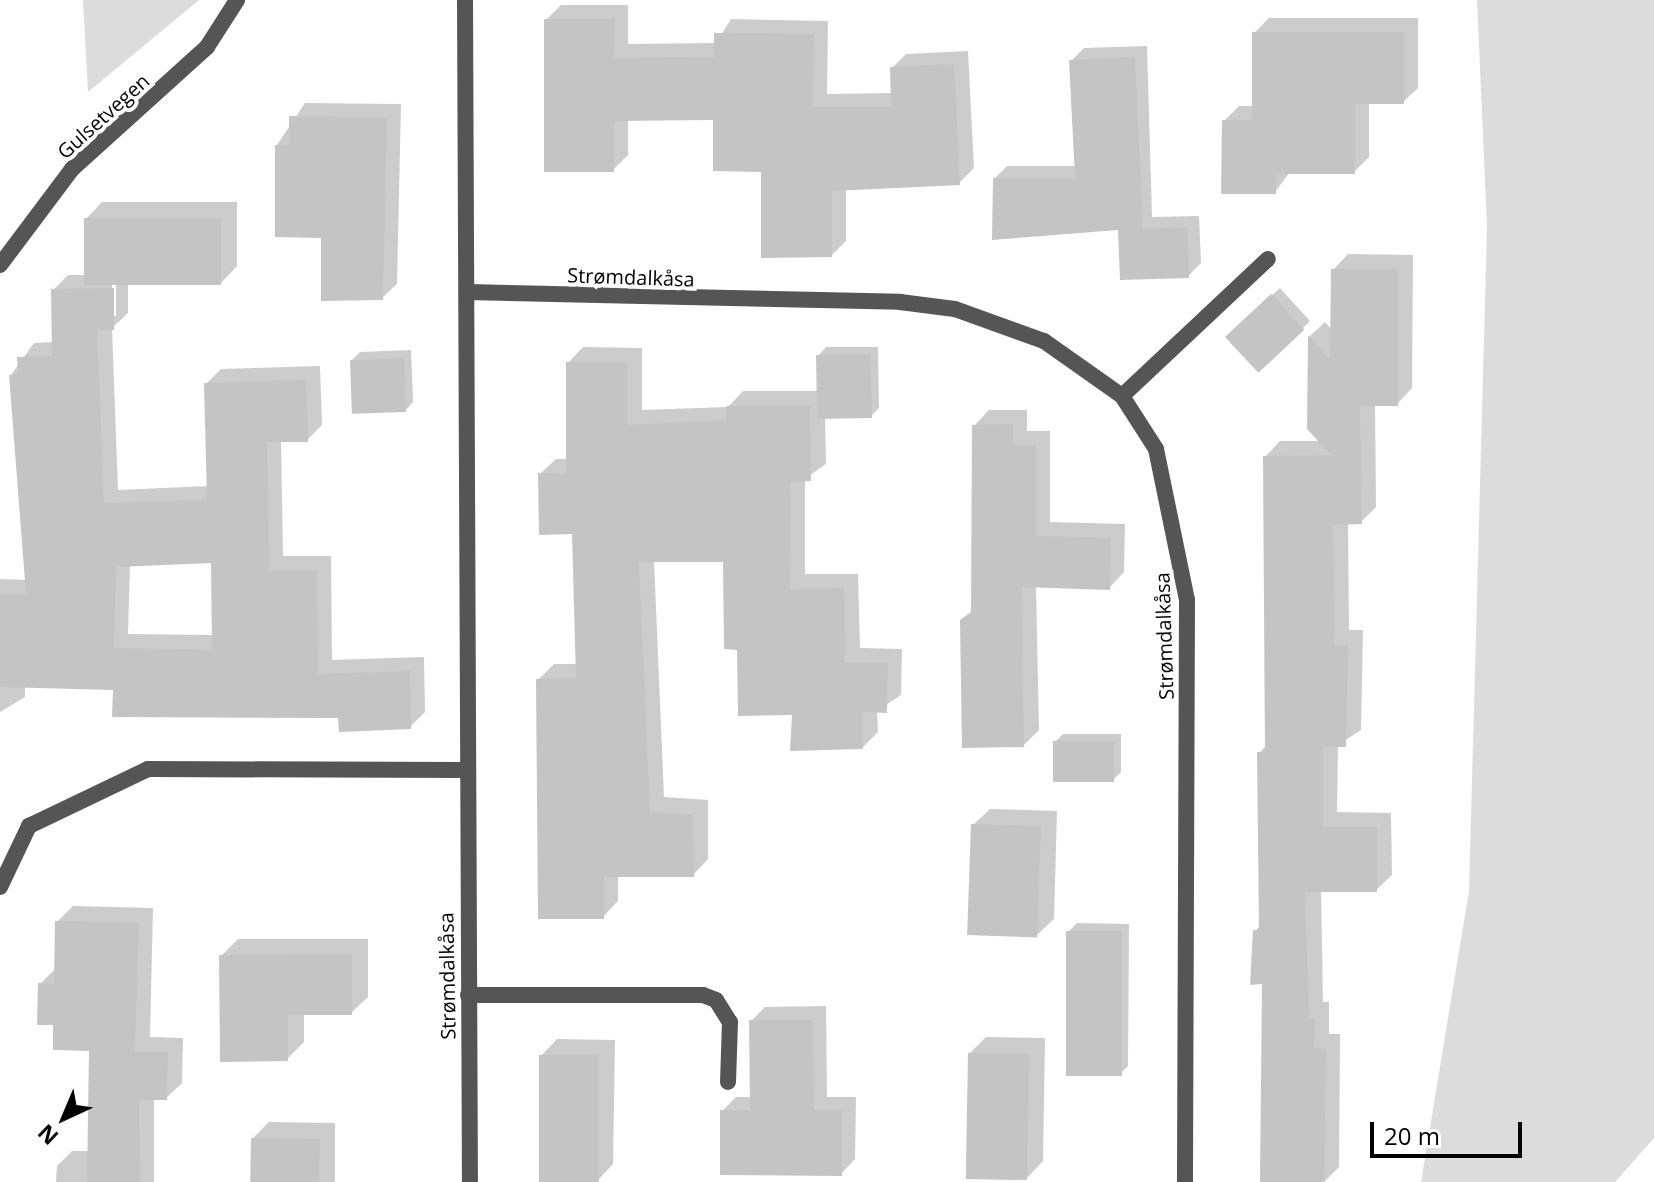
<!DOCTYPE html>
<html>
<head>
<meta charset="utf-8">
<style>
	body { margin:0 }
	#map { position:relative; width:1654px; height:1182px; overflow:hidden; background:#fff; font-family:"Open Sans",sans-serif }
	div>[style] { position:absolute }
	.green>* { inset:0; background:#dcdcdc }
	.shadow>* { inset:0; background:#0003 }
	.building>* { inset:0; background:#c4c4c4; transform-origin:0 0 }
	.lane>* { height:16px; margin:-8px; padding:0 8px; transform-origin:8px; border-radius:8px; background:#555 }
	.street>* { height:16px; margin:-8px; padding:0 8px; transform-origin:8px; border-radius:8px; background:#555 }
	span { translate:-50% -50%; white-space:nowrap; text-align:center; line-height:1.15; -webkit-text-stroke:8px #fff; paint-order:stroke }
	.street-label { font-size:20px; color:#000 }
	.north { position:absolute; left:24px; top:1078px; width:80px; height:80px; -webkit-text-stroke:6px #fff; paint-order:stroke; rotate:224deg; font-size:22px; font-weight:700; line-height:32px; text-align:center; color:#000 }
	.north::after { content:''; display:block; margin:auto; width:28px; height:36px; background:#000; clip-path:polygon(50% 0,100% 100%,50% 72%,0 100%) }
	.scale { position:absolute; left:1370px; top:1122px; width:152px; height:36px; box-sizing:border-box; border:4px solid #000; border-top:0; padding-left:10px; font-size:24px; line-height:28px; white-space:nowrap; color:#000; -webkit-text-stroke:6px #fff; paint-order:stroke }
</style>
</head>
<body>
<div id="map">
	<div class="green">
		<div style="clip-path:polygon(83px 0,199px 0,88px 92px)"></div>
		<div style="clip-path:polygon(1477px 0,1654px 0,1654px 1138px,1615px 1182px,1421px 1182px,1469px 891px,1487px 227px)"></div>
	</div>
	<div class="shadow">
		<div style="clip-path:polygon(561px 5px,628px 5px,628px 44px,716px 43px,731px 19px,828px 21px,827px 94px,893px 93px,892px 68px,906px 54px,968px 51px,974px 168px,959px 183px,846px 188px,846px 241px,832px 255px,715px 118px,628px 119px,628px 155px,613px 170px,546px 20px)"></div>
		<div style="clip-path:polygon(1269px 18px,1418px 18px,1418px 88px,1403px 102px,1369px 102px,1369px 157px,1354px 172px,1290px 172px,1275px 192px,1224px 121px,1239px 106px,1254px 106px,1254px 33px)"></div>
		<div style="clip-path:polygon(1147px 46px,1152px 217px,1199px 216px,1201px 263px,1188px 276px,1120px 228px,995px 178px,1007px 166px,1076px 166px,1071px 61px,1084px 48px)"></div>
		<div style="clip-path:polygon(305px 103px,401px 104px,397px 284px,382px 298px,277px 145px)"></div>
		<div style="clip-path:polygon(evenodd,102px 202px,237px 202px,237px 266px,221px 283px,128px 283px,128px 313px,112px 328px,118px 490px,208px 486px,206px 384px,221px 369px,320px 366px,322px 425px,307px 440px,281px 440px,283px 556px,331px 556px,332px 660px,424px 657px,425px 712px,410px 727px,115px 688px,25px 685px,25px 697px,0 712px,0 579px,27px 580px,11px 375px,34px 343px,54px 342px,53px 290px,68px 275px,86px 275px,86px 219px,102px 202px,112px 278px,116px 278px,116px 316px,112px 316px,112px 278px,102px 202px,213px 561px,213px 635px,128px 634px,130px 564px,213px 561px)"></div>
		<div style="clip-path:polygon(1348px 254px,1413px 255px,1412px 388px,1397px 404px,1375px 404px,1376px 507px,1361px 522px,1348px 523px,1349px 630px,1363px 630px,1361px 730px,1338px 745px,1337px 812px,1391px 813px,1392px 875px,1376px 890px,1321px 890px,1323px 1002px,1329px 1002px,1329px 1034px,1340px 1034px,1339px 1167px,1324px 1182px,1255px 931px,1261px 925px,1259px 753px,1267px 745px,1265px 457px,1280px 441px,1321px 441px,1309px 428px,1310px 336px,1325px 322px,1332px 330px,1333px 270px)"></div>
		<div style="clip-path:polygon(1280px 288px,1310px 321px,1302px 329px,1235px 329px)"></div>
		<div style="clip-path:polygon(583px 347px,642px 348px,642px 410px,728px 407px,743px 391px,818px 391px,818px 356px,826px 347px,878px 347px,879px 408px,871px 416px,825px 417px,826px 464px,805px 479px,805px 574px,858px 574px,860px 648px,902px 649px,901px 695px,877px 711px,878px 732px,862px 748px,794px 713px,738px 648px,725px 560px,654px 560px,664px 797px,708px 800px,708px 859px,693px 875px,618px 875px,618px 901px,603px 917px,538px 680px,554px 664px,577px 664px,574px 532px,540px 474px,556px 459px,568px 459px,568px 363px)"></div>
		<div style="clip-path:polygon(411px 350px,413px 402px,405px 411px,352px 360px,360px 352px)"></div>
		<div style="clip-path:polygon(989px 410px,1027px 410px,1027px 431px,1050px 431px,1050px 522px,1125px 524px,1124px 572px,1109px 588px,1036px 586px,1039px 730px,1024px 745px,973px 610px,974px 426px)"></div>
		<div style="clip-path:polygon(1063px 734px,1121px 734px,1121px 772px,1113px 780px,1055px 742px)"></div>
		<div style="clip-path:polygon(990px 809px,1057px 811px,1054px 919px,1037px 935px,973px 825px)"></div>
		<div style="clip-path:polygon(73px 906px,153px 908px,150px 1037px,183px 1038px,182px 1083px,166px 1098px,154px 1098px,154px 1182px,56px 1182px,57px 1166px,72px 1151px,90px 1151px,91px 1049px,55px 1024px,40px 984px,56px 968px,57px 922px)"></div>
		<div style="clip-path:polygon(1077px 923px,1129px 924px,1128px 1066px,1120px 1074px,1068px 932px)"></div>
		<div style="clip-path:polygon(238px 939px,368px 939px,368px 997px,351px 1013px,304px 1013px,304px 1042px,287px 1059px,221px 956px)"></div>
		<div style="clip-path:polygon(826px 1006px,827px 1097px,856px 1097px,855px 1159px,841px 1174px,722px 1111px,736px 1097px,752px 1097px,751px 1021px,765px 1007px)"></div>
		<div style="clip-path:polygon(986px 1037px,1045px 1038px,1043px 1161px,1027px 1178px,969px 1054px)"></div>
		<div style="clip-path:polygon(557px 1039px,615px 1040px,613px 1164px,597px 1181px,541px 1056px)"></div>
		<div style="clip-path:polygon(269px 1122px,335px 1123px,335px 1182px,253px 1182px,253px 1138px)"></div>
	</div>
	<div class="building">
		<div style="clip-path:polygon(544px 19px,615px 19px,614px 58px,714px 57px,714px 33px,814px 34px,813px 107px,891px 107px,890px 67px,954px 64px,960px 185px,832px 191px,832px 257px,761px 258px,761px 172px,713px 171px,713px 120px,614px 121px,614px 172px,544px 172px)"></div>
		<div style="clip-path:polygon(1252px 32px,1404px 32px,1404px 104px,1355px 104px,1355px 174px,1276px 174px,1276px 194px,1221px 194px,1222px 120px,1252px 120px)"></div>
		<div style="clip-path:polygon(1135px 57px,1143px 229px,1135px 229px,1187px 227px,1189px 278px,1120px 280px,1118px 230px,992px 240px,993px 178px,1075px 178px,1069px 60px)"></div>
		<div style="clip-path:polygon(289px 116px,387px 118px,383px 300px,321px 301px,321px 238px,275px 237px,275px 145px,289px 145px)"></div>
		<div style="left:84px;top:218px;width:137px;height:67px"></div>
		<div style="clip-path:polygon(1331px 269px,1398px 269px,1398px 406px,1360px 406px,1362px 524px,1333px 525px,1335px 645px,1348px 645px,1346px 747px,1323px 747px,1323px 827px,1377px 827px,1377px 892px,1305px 892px,1309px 1017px,1315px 1017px,1314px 1048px,1326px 1049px,1324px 1182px,1260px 1182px,1262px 984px,1250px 985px,1253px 930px,1259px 930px,1257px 752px,1265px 752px,1263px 456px,1331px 455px,1307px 429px,1308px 335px,1330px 360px)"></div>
		<div style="clip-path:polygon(evenodd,114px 288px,114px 330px,97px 330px,104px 503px,207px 500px,204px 383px,306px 380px,308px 442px,267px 442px,269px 570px,317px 570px,318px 674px,410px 671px,411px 729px,339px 732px,338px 718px,112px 717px,113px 690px,0 687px,0 594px,26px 594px,9px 375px,18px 374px,17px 357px,52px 356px,51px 289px,114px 288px,211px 563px,212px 650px,114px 648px,116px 567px,211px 563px)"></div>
		<div style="left:1271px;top:294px;width:49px;height:63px;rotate:47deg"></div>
		<div style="left:871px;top:354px;width:64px;height:55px;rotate:89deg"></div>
		<div style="left:404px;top:358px;width:54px;height:54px;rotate:88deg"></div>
		<div style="clip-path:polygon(566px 362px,627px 362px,627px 425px,726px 420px,726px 406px,810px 405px,811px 481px,791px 482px,790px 589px,844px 588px,845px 663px,888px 663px,887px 713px,863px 712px,863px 749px,790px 751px,792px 715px,738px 716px,737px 650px,724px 649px,723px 562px,639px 562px,650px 812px,693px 815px,694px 877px,604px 877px,604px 919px,538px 919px,536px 679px,576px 678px,572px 534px,539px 535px,538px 473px,566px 474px)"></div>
		<div style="clip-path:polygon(1013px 424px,1013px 445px,1036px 445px,1036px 536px,1111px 538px,1110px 590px,1022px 587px,1024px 747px,962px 748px,960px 620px,971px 612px,972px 425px)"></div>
		<div style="left:1053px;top:741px;width:61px;height:41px"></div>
		<div style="left:971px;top:824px;width:70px;height:111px;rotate:2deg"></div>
		<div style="clip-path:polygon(55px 921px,139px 923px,135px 1052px,168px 1052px,167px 1100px,139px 1100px,140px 1182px,87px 1182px,89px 1051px,53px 1050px,53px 1025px,37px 1025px,38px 983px,54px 984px)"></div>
		<div style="left:1066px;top:931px;width:56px;height:145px"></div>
		<div style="clip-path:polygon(352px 954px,352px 1015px,288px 1015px,288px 1061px,220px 1062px,219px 955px)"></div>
		<div style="clip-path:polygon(749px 1020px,813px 1020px,814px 1110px,842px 1110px,842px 1176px,720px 1175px,720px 1110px,750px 1110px)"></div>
		<div style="left:968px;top:1053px;width:61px;height:126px;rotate:1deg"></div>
		<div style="left:539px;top:1055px;width:60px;height:127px"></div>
		<div style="left:251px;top:1138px;width:69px;height:44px;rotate:1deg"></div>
	</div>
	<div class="lane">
		<div style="left:0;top:265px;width:120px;rotate:-53.1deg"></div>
		<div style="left:72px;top:169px;width:182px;rotate:-42.1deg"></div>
		<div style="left:207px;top:47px;width:56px;rotate:-57.4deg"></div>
		<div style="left:468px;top:995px;width:235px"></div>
		<div style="left:703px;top:995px;width:14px;rotate:21deg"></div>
		<div style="left:716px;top:1000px;width:26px;rotate:58deg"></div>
		<div style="left:730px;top:1022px;width:60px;rotate:91.9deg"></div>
	</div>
	<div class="street">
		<div style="left:465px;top:0;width:1182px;rotate:89.76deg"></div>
		<div style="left:467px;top:292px;width:433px;rotate:1.3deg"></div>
		<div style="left:900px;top:302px;width:55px;rotate:7.3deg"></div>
		<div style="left:955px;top:309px;width:95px;rotate:19.8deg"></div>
		<div style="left:1044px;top:341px;width:95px;rotate:35.2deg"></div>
		<div style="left:1122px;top:396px;width:63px;rotate:57.3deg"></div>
		<div style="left:1156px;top:449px;width:154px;rotate:78.4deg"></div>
		<div style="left:1187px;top:600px;width:582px;rotate:90.2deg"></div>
		<div style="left:1122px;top:396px;width:200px;rotate:-43.2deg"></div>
		<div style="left:0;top:887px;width:68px;rotate:-64.6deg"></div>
		<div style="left:29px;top:826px;width:132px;rotate:-25.6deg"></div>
		<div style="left:148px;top:769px;width:316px;rotate:0.2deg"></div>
	</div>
	<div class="street-label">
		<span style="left:103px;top:116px;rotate:-42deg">Gulsetvegen</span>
		<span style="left:631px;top:277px;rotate:2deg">Strømdalkåsa</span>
		<span style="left:1164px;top:636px;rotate:-92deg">Strømdalkåsa</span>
		<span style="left:447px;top:976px;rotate:-91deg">Strømdalkåsa</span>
	</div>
	<div class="north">N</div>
	<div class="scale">20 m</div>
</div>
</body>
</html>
